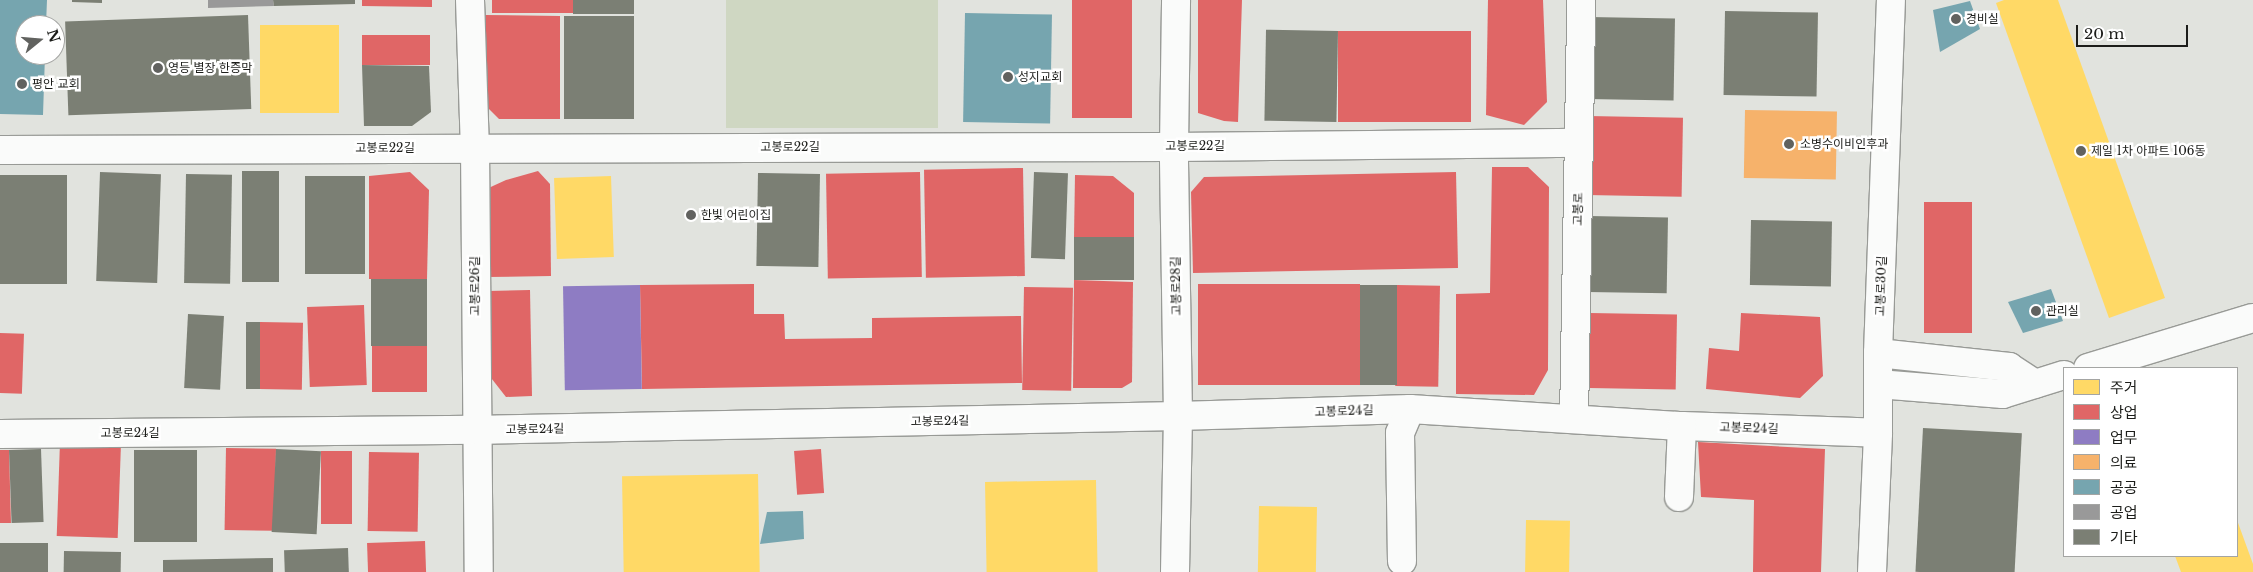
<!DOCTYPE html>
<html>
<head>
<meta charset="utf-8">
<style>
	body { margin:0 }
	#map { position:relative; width:2253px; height:572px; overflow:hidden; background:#e1e3de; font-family:"Libre Baskerville","Noto Sans KR",serif }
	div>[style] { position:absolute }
	.green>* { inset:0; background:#cfd7c2; transform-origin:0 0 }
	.homes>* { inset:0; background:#ffd966; transform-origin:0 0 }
	.shops>* { inset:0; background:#e06666; transform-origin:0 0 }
	.offices>* { inset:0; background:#8e7cc3; transform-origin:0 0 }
	.health>* { inset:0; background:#f6b26b; transform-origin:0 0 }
	.public>* { inset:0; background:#76a5af; transform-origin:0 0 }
	.industry>* { inset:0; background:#999 }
	.building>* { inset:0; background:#7b7f74; transform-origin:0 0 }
	.roads { filter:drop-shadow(1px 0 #989a96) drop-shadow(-1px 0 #989a96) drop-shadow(0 1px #989a96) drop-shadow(0 -1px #989a96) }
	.minor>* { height:28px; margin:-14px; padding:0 14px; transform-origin:14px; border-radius:14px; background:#fafbfa }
	.dots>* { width:14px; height:14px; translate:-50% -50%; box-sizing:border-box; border:2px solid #fff; border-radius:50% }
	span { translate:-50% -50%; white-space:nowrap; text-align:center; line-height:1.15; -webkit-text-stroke:5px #fff; paint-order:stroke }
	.poi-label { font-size:12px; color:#1c1d1a }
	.left { translate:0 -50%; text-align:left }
	.street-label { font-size:12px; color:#1c1d1a }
	.legend { position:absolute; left:2063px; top:367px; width:175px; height:190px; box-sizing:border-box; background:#fff; border:1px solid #a4a5a3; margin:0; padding:6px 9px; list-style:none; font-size:15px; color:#1c1d1a }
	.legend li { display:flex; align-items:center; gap:10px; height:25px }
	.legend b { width:25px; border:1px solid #a4a5a3 }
	.north { position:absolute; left:15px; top:15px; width:50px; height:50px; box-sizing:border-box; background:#fff; border:1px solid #a4a5a3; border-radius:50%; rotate:73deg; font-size:14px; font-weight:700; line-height:20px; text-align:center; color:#1c1d1a }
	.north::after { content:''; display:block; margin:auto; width:18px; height:22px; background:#61625f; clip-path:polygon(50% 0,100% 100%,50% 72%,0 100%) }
	.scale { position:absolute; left:2076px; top:25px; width:112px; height:22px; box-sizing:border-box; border:2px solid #1c1d1a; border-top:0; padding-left:6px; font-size:15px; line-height:18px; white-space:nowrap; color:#1c1d1a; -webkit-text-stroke:4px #fff; paint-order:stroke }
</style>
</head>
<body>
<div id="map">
	<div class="green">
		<div style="left:726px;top:0;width:212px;height:128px"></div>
	</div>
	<div class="homes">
		<div style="clip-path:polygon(2004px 0,2058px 0,2165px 298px,2109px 318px,1996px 3px)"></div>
		<div style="left:260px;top:25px;width:79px;height:88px"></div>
		<div style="left:611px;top:176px;width:81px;height:57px;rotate:88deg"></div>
		<div style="left:758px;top:474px;width:98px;height:136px;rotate:89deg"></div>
		<div style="left:1096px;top:480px;width:92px;height:111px;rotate:89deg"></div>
		<div style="left:1259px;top:506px;width:58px;height:66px;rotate:1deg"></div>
		<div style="left:1526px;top:520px;width:44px;height:52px;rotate:1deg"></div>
		<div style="clip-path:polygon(2237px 520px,2253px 564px,2253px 572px,2181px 572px,2175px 556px,2237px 556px)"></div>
	</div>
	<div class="shops">
		<div style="clip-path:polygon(362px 0,432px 0,432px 7px,362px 6px)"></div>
		<div style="left:492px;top:0;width:81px;height:13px"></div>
		<div style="left:1072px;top:0;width:60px;height:118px"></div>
		<div style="clip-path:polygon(1198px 0,1242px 0,1238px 122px,1224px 121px,1198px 113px)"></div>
		<div style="clip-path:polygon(1488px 0,1543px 0,1547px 102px,1524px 125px,1486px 115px)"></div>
		<div style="clip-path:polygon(485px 15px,560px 16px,560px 119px,499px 119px,484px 104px)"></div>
		<div style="left:1338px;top:31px;width:133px;height:91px"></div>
		<div style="left:362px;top:35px;width:68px;height:30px"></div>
		<div style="left:1588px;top:116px;width:95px;height:79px;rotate:1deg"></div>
		<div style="clip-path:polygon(1492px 167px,1528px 167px,1549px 187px,1548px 370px,1534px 395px,1456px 394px,1456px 294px,1490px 293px)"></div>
		<div style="left:1023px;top:168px;width:108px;height:99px;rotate:89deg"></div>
		<div style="clip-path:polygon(538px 171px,550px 184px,551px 276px,487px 277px,482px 191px,506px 180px)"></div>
		<div style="clip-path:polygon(410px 172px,429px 190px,427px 279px,369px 279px,369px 176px)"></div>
		<div style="left:920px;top:172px;width:105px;height:94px;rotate:89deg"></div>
		<div style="clip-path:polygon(1456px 172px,1458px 268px,1193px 273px,1191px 192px,1204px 177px)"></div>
		<div style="clip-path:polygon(1075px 175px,1113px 176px,1134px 193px,1134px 237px,1074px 237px)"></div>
		<div style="left:1924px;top:202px;width:48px;height:131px"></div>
		<div style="clip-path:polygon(1074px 280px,1133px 282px,1132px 382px,1122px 388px,1073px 388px)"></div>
		<div style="clip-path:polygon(754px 284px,754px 314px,784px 314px,785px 339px,872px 338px,872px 318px,1021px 316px,1022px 383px,642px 389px,640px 285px)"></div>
		<div style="left:1198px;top:284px;width:162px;height:101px"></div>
		<div style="left:1397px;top:285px;width:43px;height:101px;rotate:1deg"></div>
		<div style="left:1024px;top:287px;width:49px;height:103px;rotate:1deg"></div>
		<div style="clip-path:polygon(530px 290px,532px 396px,506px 397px,488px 374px,488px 291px)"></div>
		<div style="left:364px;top:305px;width:80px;height:57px;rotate:88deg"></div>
		<div style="left:1590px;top:313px;width:87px;height:75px;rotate:1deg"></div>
		<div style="clip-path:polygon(1741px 313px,1820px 317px,1823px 376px,1800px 398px,1706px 389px,1709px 348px,1739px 351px)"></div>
		<div style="left:260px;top:322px;width:43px;height:67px;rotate:1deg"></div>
		<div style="left:0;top:333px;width:24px;height:60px;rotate:2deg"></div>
		<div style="left:372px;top:346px;width:55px;height:46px"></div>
		<div style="left:60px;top:442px;width:61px;height:94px;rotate:2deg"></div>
		<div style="clip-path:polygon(1698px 442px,1825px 449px,1821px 572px,1753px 572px,1754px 500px,1701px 497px)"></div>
		<div style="left:226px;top:448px;width:50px;height:82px;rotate:1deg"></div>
		<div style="left:821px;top:449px;width:44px;height:27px;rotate:86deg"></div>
		<div style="clip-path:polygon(0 450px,9px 450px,11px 523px,0 523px)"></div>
		<div style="left:321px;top:451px;width:31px;height:73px"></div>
		<div style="left:369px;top:452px;width:50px;height:79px;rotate:1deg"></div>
		<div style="left:425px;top:541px;width:31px;height:58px;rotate:88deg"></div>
	</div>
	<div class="offices">
		<div style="left:640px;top:285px;width:104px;height:77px;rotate:89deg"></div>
	</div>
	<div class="health">
		<div style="left:1745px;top:110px;width:92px;height:68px;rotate:1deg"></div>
	</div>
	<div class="public">
		<div style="clip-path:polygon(0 0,47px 0,46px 25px,25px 25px,25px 55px,45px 55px,43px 115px,0 114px)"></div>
		<div style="clip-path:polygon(1970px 1px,1980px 29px,1940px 52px,1933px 10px)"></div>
		<div style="left:965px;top:13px;width:87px;height:109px;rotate:1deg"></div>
		<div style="clip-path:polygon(2051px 289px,2063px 321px,2023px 333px,2008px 302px)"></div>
		<div style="clip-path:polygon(803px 511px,804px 539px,760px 544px,767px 512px)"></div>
	</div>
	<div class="industry">
		<div style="clip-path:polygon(208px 0,273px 0,274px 6px,208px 8px)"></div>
	</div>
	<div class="building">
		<div style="clip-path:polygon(72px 0,102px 0,102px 3px,72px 2px)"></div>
		<div style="clip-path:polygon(273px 0,355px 0,355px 4px,274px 6px)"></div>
		<div style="left:573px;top:0;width:61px;height:14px"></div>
		<div style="left:1725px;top:11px;width:93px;height:84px;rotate:1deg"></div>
		<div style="left:248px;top:15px;width:94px;height:183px;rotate:88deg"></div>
		<div style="left:564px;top:16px;width:70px;height:103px"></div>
		<div style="left:1589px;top:17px;width:86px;height:82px;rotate:1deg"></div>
		<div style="left:1338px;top:31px;width:91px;height:72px;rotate:91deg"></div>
		<div style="clip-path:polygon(362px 65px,429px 66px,431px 112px,412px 126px,364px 126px)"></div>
		<div style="left:242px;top:171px;width:37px;height:111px"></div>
		<div style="left:100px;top:172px;width:61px;height:109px;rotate:2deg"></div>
		<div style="left:1034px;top:172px;width:34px;height:86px;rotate:2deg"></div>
		<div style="left:758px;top:173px;width:62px;height:93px;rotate:1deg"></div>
		<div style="left:186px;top:174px;width:46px;height:109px;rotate:1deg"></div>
		<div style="left:0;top:175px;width:67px;height:109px"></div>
		<div style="left:365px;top:176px;width:98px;height:60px;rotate:90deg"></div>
		<div style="left:1589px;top:216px;width:79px;height:76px;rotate:1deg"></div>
		<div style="left:1751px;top:220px;width:81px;height:65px;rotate:1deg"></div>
		<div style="left:1074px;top:237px;width:60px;height:43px"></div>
		<div style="left:371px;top:279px;width:56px;height:67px"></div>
		<div style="left:1360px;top:285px;width:37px;height:100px"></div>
		<div style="left:188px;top:314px;width:36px;height:74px;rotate:3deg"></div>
		<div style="left:246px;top:322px;width:14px;height:67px"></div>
		<div style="left:1923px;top:428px;width:99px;height:144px;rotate:3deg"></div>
		<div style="left:41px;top:449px;width:73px;height:32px;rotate:88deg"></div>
		<div style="left:276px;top:449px;width:45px;height:83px;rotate:3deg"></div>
		<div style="left:134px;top:450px;width:63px;height:92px"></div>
		<div style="left:0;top:543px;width:48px;height:29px"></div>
		<div style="left:348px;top:548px;width:24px;height:64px;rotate:88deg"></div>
		<div style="left:64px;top:551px;width:57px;height:21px;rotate:1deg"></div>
		<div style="clip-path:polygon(273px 558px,273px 572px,163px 572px,163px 560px)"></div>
	</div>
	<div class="roads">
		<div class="minor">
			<div style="left:470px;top:0;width:148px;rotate:88.1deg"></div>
			<div style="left:475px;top:148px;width:424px;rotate:89.5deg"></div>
			<div style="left:0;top:150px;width:1174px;rotate:-0.15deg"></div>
			<div style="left:1174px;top:147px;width:405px;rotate:-0.6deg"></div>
			<div style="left:1878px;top:353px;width:132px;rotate:6.1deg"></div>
			<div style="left:2009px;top:367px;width:31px;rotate:33deg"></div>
			<div style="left:2088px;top:368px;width:172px;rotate:-16.9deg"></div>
			<div style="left:1878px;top:384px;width:125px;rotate:4.6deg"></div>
			<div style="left:2003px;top:394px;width:64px;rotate:-17.3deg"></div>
			<div style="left:1574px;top:419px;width:419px;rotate:-89deg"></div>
			<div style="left:0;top:434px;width:476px;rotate:-0.5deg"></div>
			<div style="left:476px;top:430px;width:702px;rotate:-1.14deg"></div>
			<div style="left:1178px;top:416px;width:232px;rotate:-1.7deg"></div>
			<div style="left:1410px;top:409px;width:273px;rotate:3.6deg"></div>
			<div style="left:1682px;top:426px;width:196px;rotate:2deg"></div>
			<div style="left:1679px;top:497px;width:71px;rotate:-87.6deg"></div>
			<div style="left:1402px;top:561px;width:128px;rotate:-90.9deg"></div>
			<div style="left:1400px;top:433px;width:26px;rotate:-67deg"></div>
			<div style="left:1175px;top:572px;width:156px;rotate:-88.9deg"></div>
			<div style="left:1178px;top:416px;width:269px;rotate:-90.9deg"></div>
			<div style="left:1174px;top:147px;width:147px;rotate:-89.2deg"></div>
			<div style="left:1872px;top:572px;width:139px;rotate:-87.5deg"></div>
			<div style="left:1878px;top:433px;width:80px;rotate:-90deg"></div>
			<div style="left:1878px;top:353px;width:353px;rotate:-87.9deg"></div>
		</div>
	</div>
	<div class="dots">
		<div style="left:1956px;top:19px;background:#61625f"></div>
		<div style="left:158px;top:68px;background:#61625f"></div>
		<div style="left:1008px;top:77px;background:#61625f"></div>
		<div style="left:22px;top:84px;background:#61625f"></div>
		<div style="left:1789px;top:144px;background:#61625f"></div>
		<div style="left:2081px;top:151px;background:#61625f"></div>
		<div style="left:691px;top:215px;background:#61625f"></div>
		<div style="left:2036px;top:311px;background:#61625f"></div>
	</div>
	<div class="poi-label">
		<span class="left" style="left:1966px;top:19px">경비실</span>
		<span class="left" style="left:168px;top:68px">영등 별장 한증막</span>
		<span class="left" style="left:1018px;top:77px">성지교회</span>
		<span class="left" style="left:32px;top:84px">평안 교회</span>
		<span class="left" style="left:1800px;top:144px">소병수이비인후과</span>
		<span class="left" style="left:2091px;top:151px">제일 1차 아파트 106동</span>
		<span class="left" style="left:701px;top:215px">한빛 어린이집</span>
		<span class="left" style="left:2046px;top:311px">관리실</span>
	</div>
	<div class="street-label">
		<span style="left:1195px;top:146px">고봉로22길</span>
		<span style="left:790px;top:147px">고봉로22길</span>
		<span style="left:385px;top:148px">고봉로22길</span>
		<span style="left:1578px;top:209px;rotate:-89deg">고봉로</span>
		<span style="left:475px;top:286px;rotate:-90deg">고봉로26길</span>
		<span style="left:1176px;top:286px;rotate:-91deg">고봉로28길</span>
		<span style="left:1881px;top:286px;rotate:-88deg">고봉로30길</span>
		<span style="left:1344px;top:411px;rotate:-2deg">고봉로24길</span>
		<span style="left:940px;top:421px;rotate:-1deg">고봉로24길</span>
		<span style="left:1749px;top:428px;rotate:2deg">고봉로24길</span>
		<span style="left:535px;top:429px;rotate:-1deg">고봉로24길</span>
		<span style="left:130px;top:433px">고봉로24길</span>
	</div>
	<ul class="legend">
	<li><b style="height:14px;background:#ffd966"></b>주거</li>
	<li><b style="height:14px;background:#e06666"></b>상업</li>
	<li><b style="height:14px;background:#8e7cc3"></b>업무</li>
	<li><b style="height:14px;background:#f6b26b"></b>의료</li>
	<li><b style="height:14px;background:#76a5af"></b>공공</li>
	<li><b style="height:14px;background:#999"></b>공업</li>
	<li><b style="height:14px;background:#7b7f74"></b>기타</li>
	</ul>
	<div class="north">N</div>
	<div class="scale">20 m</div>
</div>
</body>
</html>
